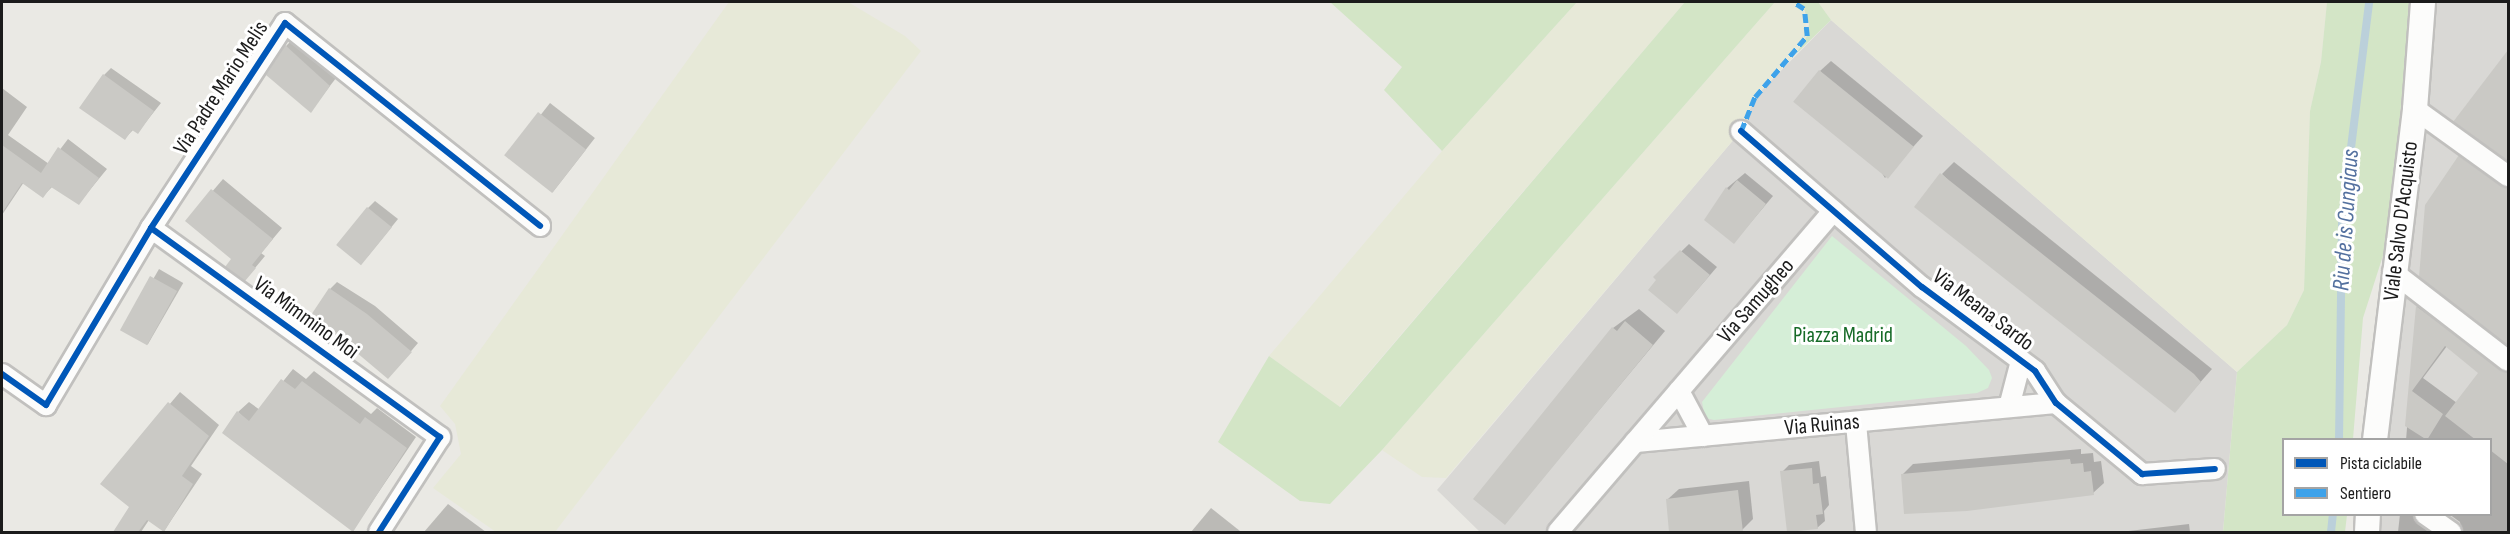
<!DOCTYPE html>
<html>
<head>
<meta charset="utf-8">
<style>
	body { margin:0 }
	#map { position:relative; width:2510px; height:534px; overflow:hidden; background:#eae9e4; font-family:"Sofia Sans Condensed",sans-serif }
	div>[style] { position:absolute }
	.residential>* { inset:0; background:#d9d8d5 }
	.farmland>* { inset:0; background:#e7e9d8 }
	.grass>* { inset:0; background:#d3e5c6 }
	.park>* { inset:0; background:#d5eed7 }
	.shadow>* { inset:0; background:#0003; transform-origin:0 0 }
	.stream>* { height:8px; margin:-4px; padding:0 4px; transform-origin:4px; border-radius:4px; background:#bbd0da }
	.building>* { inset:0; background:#cac9c5; transform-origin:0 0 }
	.roads { filter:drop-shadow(2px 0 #c1c0be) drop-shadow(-2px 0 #c1c0be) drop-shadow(0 2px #c1c0be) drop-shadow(0 -2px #c1c0be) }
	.minor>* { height:20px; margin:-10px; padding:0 10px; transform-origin:10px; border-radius:10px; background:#fcfcfb }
	.tertiary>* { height:24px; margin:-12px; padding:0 12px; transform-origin:12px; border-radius:12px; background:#fcfcfb }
	.quiet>* { height:4.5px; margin-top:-2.25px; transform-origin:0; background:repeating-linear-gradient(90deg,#3da2ea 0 9px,transparent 0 13.5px) }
	.cycleway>* { height:6px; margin:-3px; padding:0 3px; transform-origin:3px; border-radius:3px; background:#0057b8 }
	span { translate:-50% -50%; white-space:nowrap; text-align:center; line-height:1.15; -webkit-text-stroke:6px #fff; paint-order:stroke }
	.street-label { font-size:22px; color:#1b1b1b }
	.park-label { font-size:22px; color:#176b28 }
	.water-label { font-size:24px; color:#54719f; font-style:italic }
	.frame { position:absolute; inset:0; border:3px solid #1b1b1b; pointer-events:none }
	.legend { position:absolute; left:2282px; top:438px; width:210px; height:78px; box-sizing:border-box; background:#fff; border:2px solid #a4a4a4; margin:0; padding:8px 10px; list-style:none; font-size:18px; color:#1b1b1b }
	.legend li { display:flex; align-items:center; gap:12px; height:30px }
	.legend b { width:30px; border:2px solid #a4a4a4 }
</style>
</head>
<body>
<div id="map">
	<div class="residential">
		<div style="clip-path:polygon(2430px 2px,2508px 2px,2508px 532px,2371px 532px,2373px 515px,2490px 514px,2490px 440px,2382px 439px)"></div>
		<div style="clip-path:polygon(1831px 20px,2237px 372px,2223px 532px,1480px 532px,1437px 490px,1741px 131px,1755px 97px)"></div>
	</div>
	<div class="farmland">
		<div style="clip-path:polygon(729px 2px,848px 2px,905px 36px,921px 51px,555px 532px,496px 532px,433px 488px,461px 454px,455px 424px,440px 406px)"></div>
		<div style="clip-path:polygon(1577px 2px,1685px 2px,1339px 407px,1269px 356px,1442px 151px)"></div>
		<div style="clip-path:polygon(1775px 2px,1793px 2px,1804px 9px,1807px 36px,1796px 54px,1755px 97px,1741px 131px,1446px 478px,1422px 477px,1382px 450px)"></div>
		<div style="clip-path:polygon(1818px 2px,2327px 2px,2321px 62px,2310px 111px,2304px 290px,2287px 325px,2237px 372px,1831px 20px)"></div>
	</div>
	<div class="grass">
		<div style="clip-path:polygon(1330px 2px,1577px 2px,1442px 151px,1384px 90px,1402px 67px)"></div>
		<div style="clip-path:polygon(1685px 2px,1775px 2px,1382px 450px,1330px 504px,1300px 501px,1218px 442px,1269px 356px,1340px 407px)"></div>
		<div style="clip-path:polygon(1793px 2px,1818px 2px,1831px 20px,1796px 54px,1807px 36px,1809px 24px,1804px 9px)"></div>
		<div style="clip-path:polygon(2327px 2px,2411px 2px,2388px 240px,2363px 318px,2353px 439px,2284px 440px,2284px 514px,2347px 515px,2345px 532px,2223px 532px,2237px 372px,2287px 325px,2304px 290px,2310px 111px,2321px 62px)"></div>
	</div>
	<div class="park">
		<div style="clip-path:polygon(1832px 236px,1966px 346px,1989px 370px,1992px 378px,1988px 388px,1977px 393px,1714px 420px,1705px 418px,1702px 402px)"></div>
	</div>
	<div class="shadow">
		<div style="clip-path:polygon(293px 39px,336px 78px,311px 111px,286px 46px)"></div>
		<div style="clip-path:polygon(2508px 52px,2508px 160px,2455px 121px)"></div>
		<div style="clip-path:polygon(1831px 61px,1923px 136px,1885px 178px,1820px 71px)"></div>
		<div style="clip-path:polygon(111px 68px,161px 103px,138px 132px,134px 129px,125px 138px,104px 75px)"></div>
		<div style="clip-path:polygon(2px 88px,27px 107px,8px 135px,49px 164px,68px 139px,107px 169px,79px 203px,53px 186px,43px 196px,24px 182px,2px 215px)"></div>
		<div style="left:550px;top:103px;width:57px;height:68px;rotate:38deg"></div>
		<div style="clip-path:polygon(2472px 144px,2508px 169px,2508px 344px,2420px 276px,2460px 156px)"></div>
		<div style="clip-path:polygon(1954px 162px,2212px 369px,2175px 411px,1942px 174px)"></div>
		<div style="clip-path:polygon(1745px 173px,1773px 196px,1741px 234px,1727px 188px)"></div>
		<div style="clip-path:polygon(223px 179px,282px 228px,261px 253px,265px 256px,255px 268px,187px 221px)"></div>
		<div style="clip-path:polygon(375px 201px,398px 219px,368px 256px,368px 208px)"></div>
		<div style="clip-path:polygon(1689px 244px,1717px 267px,1684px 305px,1655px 277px)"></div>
		<div style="left:159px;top:269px;width:28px;height:71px;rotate:30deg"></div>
		<div style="clip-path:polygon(337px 282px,375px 306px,418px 343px,395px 370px,333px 331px,326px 338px,330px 289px)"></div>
		<div style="clip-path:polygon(evenodd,2429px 295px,2508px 354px,2508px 532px,2398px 532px,2400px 514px,2436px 514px,2461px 531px,2460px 522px,2449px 514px,2490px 514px,2490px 440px,2406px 440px,2417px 307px,2429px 295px,2447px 346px,2480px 373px,2457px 403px,2423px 378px,2447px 346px)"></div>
		<div style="clip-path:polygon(1639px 309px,1665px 331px,1505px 523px,1613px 328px)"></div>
		<div style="clip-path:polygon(293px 369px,306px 379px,314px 371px,371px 414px,377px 408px,416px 437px,353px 530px,238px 412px,249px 402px,260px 410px)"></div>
		<div style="clip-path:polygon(180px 392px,219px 425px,191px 466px,202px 474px,164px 531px,149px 520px,141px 532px,114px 532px,131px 506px,102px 484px)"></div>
		<div style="clip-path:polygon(2081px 449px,2081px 454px,2093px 453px,2094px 462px,2101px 461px,2104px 483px,2093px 493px,1902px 475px,1913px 464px)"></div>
		<div style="clip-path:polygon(1819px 461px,1821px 477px,1826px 476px,1829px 505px,1824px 511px,1825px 521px,1817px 528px,1782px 472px,1789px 465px)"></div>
		<div style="clip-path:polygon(1749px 481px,1753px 519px,1742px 530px,1671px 532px,1668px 499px,1679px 489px)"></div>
		<div style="clip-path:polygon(448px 504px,486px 532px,424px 532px)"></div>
		<div style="clip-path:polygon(1211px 508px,1240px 531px,1239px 532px,1191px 532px)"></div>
		<div style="clip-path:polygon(2189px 524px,2190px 532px,2120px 532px)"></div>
	</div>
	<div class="stream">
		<div style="left:2339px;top:440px;width:220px;rotate:-89.2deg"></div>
		<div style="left:2342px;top:220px;width:220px;rotate:-82.9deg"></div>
		<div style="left:2331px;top:532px;width:18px;rotate:-84deg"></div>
	</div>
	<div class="building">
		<div style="clip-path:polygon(285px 45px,330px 86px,311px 113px,266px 75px)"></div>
		<div style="clip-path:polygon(2508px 50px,2508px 162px,2453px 122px)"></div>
		<div style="left:1819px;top:70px;width:122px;height:41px;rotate:39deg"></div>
		<div style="clip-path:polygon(103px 74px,154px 111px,138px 134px,132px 130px,125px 140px,79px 108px)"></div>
		<div style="left:538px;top:112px;width:61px;height:55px;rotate:38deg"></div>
		<div style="clip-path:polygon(2px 145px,41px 173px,58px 147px,99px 178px,79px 205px,51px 187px,43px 198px,22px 183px,2px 213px)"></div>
		<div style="clip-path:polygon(2459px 155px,2508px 188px,2508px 346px,2419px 277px,2425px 205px)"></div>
		<div style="clip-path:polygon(1940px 173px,2194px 374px,2201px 382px,2175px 413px,1914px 207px)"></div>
		<div style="clip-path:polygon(1737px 180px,1766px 204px,1734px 244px,1704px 220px,1726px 187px,1729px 190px)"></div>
		<div style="clip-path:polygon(211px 189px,273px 239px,252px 265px,256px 268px,245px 281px,225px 267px,231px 259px,185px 221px)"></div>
		<div style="left:367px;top:207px;width:32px;height:49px;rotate:39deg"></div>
		<div style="clip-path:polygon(1680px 250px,1710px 275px,1677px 314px,1648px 290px,1656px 280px,1653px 277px)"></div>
		<div style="left:150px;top:276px;width:31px;height:62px;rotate:29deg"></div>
		<div style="clip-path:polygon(329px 288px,367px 314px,412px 352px,388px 379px,331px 331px,326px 340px,305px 324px)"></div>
		<div style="clip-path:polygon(2416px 306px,2508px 373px,2508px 464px,2490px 450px,2490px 440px,2476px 440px,2445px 416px,2478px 373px,2445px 346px,2412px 391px,2443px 414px,2427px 440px,2405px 426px)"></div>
		<div style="clip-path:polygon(1625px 321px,1653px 345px,1505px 525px,1473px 499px,1612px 327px,1617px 331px)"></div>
		<div style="clip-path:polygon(281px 379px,295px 389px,302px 381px,360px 424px,365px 417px,407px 448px,353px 532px,222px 433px,237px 411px,249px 421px)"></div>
		<div style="clip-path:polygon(168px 402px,209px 436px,182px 476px,193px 484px,164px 532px,147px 520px,138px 532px,113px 532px,129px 507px,100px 484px)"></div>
		<div style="clip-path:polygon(2070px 459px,2071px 464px,2083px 463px,2084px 472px,2091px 471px,2094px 495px,1967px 511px,1904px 514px,1901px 474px)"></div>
		<div style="clip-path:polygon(1812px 468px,1813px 484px,1819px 483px,1823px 514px,1816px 515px,1818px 529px,1787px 532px,1780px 471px)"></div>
		<div style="clip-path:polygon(1738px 490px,1743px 532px,1669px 532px,1666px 499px)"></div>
	</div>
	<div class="roads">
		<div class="minor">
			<div style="left:2415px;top:109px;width:115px;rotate:35.8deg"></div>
			<div style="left:1741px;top:131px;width:239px;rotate:40.8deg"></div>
			<div style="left:1922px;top:287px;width:141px;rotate:36.6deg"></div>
			<div style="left:2035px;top:371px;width:38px;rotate:57deg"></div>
			<div style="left:2056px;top:403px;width:112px;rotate:39.5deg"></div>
			<div style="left:2142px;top:474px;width:73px;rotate:-3.9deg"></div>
			<div style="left:151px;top:228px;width:357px;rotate:35.9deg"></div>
			<div style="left:440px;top:437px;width:113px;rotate:122.7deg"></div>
			<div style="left:2393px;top:272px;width:145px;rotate:37.7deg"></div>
			<div style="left:2px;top:374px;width:54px;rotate:35.2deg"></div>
			<div style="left:46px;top:405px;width:206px;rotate:-59.3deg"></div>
			<div style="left:151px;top:228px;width:245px;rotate:-56.8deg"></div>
			<div style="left:285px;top:23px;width:326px;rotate:38.5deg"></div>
			<div style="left:1679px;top:391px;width:51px;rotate:61.9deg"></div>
			<div style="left:2009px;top:407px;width:48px;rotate:-75.4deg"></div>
			<div style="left:1856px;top:423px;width:109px;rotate:84.8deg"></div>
			<div style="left:1635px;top:442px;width:423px;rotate:-5.3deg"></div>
			<div style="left:2425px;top:514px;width:32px;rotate:35deg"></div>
			<div style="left:1558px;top:532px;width:423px;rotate:-49.4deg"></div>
		</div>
		<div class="tertiary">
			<div style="left:2375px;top:440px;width:333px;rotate:-83.1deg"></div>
			<div style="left:2415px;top:109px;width:107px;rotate:-85.7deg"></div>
			<div style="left:2367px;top:532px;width:18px;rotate:-87deg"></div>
		</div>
	</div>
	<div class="quiet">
		<div style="left:1741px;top:131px;width:37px;rotate:-68deg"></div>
		<div style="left:1755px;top:97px;width:80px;rotate:-49.6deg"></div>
		<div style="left:1807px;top:36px;width:27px;rotate:-96deg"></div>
		<div style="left:1804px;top:9px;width:13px;rotate:-148deg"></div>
	</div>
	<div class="cycleway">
		<div style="left:1741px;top:131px;width:239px;rotate:40.8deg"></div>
		<div style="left:1922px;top:287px;width:141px;rotate:36.6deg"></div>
		<div style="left:2035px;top:371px;width:38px;rotate:57deg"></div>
		<div style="left:2056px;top:403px;width:112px;rotate:39.5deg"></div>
		<div style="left:2142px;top:474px;width:73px;rotate:-3.9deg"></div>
		<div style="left:151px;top:228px;width:357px;rotate:35.9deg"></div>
		<div style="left:440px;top:437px;width:113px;rotate:122.7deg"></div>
		<div style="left:2px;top:374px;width:54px;rotate:35.2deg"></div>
		<div style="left:46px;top:405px;width:206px;rotate:-59.3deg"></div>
		<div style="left:151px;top:228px;width:245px;rotate:-56.8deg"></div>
		<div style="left:285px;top:23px;width:326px;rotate:38.5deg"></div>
	</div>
	<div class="street-label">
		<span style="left:221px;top:88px;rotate:-57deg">Via Padre Mario Melis</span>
		<span style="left:2401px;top:221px;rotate:-83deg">Viale Salvo D'Acquisto</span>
		<span style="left:1756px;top:301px;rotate:-49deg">Via Samugheo</span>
		<span style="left:1983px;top:310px;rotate:37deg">Via Meana Sardo</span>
		<span style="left:306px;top:318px;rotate:36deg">Via Mimmino Moi</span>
		<span style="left:1822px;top:425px;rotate:-5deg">Via Ruinas</span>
	</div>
	<div class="park-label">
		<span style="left:1843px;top:336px">Piazza Madrid</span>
	</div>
	<div class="water-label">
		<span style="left:2346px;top:220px;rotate:-86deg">Riu de is Cungiaus</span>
	</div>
	<div class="frame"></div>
	<ul class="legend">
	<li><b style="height:8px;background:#0057b8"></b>Pista ciclabile</li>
	<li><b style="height:8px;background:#3da2ea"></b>Sentiero</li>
	</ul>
</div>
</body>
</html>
